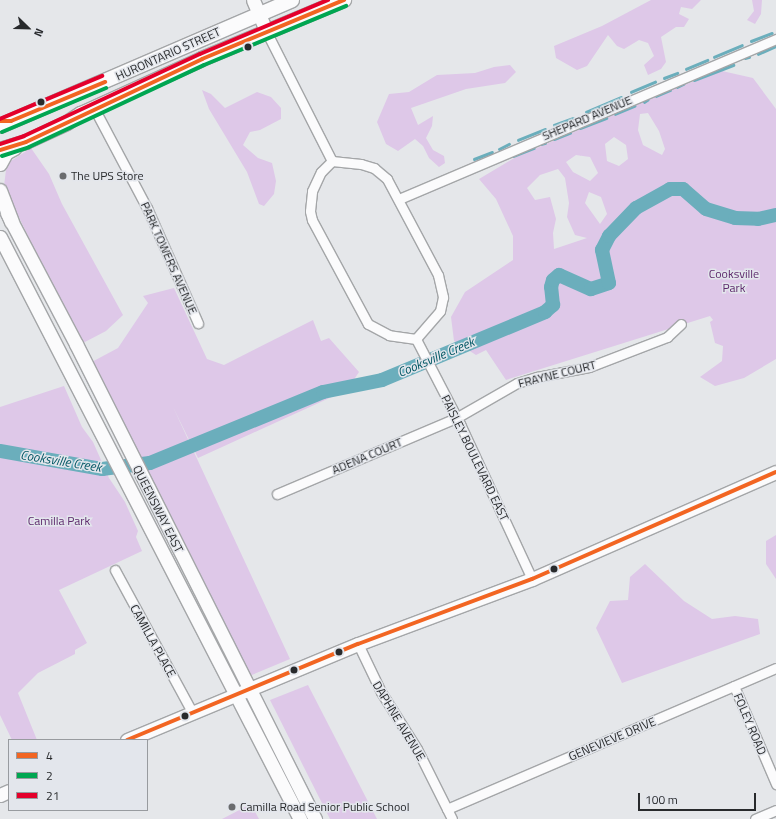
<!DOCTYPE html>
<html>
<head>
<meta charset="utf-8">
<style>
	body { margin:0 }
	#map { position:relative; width:776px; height:819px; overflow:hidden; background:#e5e7ea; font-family:"Titillium Web",sans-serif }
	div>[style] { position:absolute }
	.green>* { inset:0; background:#dec8e8 }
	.stream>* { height:2.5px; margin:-1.25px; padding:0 1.25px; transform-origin:1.25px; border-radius:1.25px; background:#6baebc }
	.river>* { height:14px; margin:-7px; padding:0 7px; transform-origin:7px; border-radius:7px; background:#6baebc }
	.roads { filter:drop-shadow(1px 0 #a4a6a8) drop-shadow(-1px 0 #a4a6a8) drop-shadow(0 1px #a4a6a8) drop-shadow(0 -1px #a4a6a8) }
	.street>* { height:9px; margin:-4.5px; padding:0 4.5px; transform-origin:4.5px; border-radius:4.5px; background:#fbfbfc }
	.secondary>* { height:13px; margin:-6.5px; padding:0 6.5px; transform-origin:6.5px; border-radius:6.5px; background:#fbfbfc }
	.primary>* { height:14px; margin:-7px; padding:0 7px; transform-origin:7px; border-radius:7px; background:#fbfbfc }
	.bus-1>* { height:4px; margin:-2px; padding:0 2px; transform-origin:2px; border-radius:2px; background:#f26522 }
	.bus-2>* { height:4px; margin:-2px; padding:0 2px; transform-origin:2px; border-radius:2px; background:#00a651 }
	.bus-3>* { height:4px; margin:-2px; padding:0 2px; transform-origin:2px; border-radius:2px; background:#e4002b }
	.dots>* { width:11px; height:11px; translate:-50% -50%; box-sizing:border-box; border:2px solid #e3e6ec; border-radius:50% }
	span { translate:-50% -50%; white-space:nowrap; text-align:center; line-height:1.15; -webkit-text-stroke:3px #e3e6ec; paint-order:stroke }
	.street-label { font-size:12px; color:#282a2c }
	.poi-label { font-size:12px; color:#282a2c }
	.left { translate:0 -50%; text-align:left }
	.park-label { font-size:12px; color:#5d296c }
	.water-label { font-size:13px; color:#005663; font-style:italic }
	.legend { position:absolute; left:8px; top:739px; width:140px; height:72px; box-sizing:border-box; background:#e3e6ec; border:1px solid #989b9f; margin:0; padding:5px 7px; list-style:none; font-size:12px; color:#282a2c }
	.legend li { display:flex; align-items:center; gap:8px; height:20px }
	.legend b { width:20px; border:1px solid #989b9f }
	.north { position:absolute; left:8px; top:8px; width:40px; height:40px; -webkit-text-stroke:3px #e3e6ec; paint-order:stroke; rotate:113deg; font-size:11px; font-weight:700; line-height:16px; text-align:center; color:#282a2c }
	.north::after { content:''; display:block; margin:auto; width:14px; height:18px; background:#282a2c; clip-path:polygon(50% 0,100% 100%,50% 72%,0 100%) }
	.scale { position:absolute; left:638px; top:793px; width:118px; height:18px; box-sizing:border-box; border:2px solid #282a2c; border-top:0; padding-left:5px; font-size:12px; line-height:14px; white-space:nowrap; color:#282a2c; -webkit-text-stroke:3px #e3e6ec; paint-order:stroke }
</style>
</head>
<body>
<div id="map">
	<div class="green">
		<div style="clip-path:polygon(651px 0,701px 0,692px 9px,681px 7px,679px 14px,689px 19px,684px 27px,676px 27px,661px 37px,666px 62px,661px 69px,648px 75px,644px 65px,654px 56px,648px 43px,639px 40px,624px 49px,617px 46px,608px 35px,587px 66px,577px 70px,556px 58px,554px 46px,602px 26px)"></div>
		<div style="clip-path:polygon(752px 0,762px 0,761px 14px,755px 24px,747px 20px,754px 11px)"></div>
		<div style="clip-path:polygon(510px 65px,516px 72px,505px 83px,466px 89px,411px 108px,418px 125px,433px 116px,432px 126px,426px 138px,433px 150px,444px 156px,445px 163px,439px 167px,429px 158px,423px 146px,415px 139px,398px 151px,386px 144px,377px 122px,389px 94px,409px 92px,437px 75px,475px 73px,494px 67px)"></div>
		<div style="clip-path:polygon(evenodd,722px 71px,753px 78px,776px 109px,776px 359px,744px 378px,715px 386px,700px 377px,722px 361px,723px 346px,715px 343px,710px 322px,713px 320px,710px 316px,506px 380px,486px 350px,476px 355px,454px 341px,451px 317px,465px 292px,513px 260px,513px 236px,496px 199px,479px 179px,516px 157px,673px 89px,722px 71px,648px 113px,659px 131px,665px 149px,662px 155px,643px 145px,638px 130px,640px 114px,648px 113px,722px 71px,614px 137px,626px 145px,628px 159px,619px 166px,607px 161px,605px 144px,614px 137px,722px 71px,576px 155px,590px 157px,598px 173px,590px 181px,573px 172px,566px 162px,576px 155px,722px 71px,558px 169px,565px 178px,569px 203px,567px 217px,575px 235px,587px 238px,554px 249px,553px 233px,556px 219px,550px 197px,535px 200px,527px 188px,540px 175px,558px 169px,722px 71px,589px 192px,601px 197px,607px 214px,600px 224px,585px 203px,589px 192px)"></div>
		<div style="clip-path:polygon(202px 90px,211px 94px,225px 108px,257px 92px,271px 97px,281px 108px,281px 119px,260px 130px,250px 132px,243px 145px,258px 158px,272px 163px,276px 181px,274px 194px,264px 206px,259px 204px,247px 172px,209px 109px)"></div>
		<div style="clip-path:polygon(31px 148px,49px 174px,62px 204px,123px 315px,106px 331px,83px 343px,49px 280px,4px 186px,6px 170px,11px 161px)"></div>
		<div style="clip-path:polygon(174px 288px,207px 359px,224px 365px,313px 320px,321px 341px,329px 338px,359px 372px,347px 390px,198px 458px,173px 407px,290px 659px,247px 677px,88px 364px,118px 348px,148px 303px,143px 296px)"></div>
		<div style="clip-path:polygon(64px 386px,82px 427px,93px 442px,109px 478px,125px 502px,138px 531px,136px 537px,142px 551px,59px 590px,87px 643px,75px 650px,75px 654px,38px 673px,18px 693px,37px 740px,12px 740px,0 715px,0 407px)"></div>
		<div style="clip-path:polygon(776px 535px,776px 579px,766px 564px,766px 541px)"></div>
		<div style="clip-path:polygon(645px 564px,684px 601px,712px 619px,735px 616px,758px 619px,760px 634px,622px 683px,596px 628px,610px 601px,628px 600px,630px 577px)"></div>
		<div style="clip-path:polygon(308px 685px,377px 819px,330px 819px,270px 700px)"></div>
		<div style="clip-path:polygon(251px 804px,259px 819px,222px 819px)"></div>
	</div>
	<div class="stream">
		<div style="left:751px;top:41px;width:22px;rotate:-21deg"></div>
		<div style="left:758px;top:54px;width:20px;rotate:-24deg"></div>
		<div style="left:714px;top:57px;width:30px;rotate:-23deg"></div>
		<div style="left:745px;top:58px;width:4px;rotate:-14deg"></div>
		<div style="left:686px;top:69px;width:23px;rotate:-23deg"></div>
		<div style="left:664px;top:78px;width:14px;rotate:-21deg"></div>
		<div style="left:694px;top:80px;width:42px;rotate:-21deg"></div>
		<div style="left:677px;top:87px;width:7px;rotate:-27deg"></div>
		<div style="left:631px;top:92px;width:26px;rotate:-23deg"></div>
		<div style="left:656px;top:96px;width:15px;rotate:-23deg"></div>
		<div style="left:644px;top:102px;width:4px;rotate:-34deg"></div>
		<div style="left:586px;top:112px;width:38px;rotate:-23deg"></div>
		<div style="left:615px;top:114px;width:21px;rotate:-23deg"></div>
		<div style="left:554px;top:125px;width:20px;rotate:-20deg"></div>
		<div style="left:580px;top:128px;width:28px;rotate:-21deg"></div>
		<div style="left:554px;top:139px;width:17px;rotate:-21deg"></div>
		<div style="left:518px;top:140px;width:29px;rotate:-22deg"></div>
		<div style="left:541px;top:144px;width:4px;rotate:-14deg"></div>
		<div style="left:499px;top:149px;width:11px;rotate:-27deg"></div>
		<div style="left:513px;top:156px;width:22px;rotate:-21deg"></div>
		<div style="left:474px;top:159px;width:19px;rotate:-21deg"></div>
	</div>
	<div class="river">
		<div style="left:0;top:451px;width:104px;rotate:10deg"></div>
		<div style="left:102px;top:469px;width:48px;rotate:-7.1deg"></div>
		<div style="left:150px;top:463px;width:187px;rotate:-22.3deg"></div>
		<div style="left:323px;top:392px;width:60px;rotate:-11.5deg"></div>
		<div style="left:382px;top:380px;width:177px;rotate:-22.6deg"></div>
		<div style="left:545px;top:312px;width:11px;rotate:-41deg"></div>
		<div style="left:553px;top:305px;width:18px;rotate:-96deg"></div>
		<div style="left:551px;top:287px;width:7px;rotate:-74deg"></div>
		<div style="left:553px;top:280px;width:8px;rotate:-40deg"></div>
		<div style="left:559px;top:275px;width:35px;rotate:24deg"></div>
		<div style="left:591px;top:289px;width:19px;rotate:-18deg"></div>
		<div style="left:609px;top:283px;width:34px;rotate:-102deg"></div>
		<div style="left:602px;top:250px;width:16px;rotate:-63deg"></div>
		<div style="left:609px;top:236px;width:39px;rotate:-46deg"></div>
		<div style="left:636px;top:208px;width:39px;rotate:-29deg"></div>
		<div style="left:670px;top:189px;width:13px"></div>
		<div style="left:683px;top:189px;width:30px;rotate:41deg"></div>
		<div style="left:706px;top:209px;width:30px;rotate:17deg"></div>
		<div style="left:735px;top:218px;width:23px;rotate:2deg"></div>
		<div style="left:758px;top:219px;width:18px;rotate:-13deg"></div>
	</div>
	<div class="roads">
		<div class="street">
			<div style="left:266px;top:31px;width:146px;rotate:63.1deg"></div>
			<div style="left:94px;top:108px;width:113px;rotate:62.1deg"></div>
			<div style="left:147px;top:208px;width:126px;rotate:66.1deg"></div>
			<div style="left:332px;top:161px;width:29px;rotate:6deg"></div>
			<div style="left:361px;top:164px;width:14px;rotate:17deg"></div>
			<div style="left:374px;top:168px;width:17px;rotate:40deg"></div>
			<div style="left:387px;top:179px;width:109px;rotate:62deg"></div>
			<div style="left:438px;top:275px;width:23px;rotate:77deg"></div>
			<div style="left:443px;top:297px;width:14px;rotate:102deg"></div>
			<div style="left:440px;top:311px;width:37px;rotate:131deg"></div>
			<div style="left:416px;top:339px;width:27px;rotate:-172deg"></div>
			<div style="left:389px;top:335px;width:24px;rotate:-152deg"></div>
			<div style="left:368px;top:324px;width:118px;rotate:-118.3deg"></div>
			<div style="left:312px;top:220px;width:9px;rotate:-103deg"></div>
			<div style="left:310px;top:211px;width:20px;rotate:-84deg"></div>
			<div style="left:312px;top:191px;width:21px;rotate:-65deg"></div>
			<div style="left:321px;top:172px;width:16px;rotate:-45deg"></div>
			<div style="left:399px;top:199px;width:410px;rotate:-23deg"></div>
			<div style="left:416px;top:339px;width:96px;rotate:62.6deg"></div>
			<div style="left:460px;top:424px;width:171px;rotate:65.1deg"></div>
			<div style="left:277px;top:494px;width:194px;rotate:-23deg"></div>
			<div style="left:456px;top:418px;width:70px;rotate:-29.8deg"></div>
			<div style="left:517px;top:383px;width:21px;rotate:-17deg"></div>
			<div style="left:537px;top:377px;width:53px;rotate:-10.9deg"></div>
			<div style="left:589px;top:367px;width:84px;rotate:-21deg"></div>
			<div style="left:667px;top:337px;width:19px;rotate:-43deg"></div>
			<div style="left:115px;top:570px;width:162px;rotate:61.5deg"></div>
			<div style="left:358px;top:644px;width:53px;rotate:64.4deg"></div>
			<div style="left:381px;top:692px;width:67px;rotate:57.7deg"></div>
			<div style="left:417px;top:749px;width:78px;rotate:63.4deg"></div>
			<div style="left:734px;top:686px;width:107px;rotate:66.8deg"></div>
			<div style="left:447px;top:809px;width:358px;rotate:-23.2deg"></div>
			<div style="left:755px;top:819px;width:23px;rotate:-23deg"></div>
		</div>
		<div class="secondary">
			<div style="left:253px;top:0;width:34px;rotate:67deg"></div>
			<div style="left:7px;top:213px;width:148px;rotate:62.2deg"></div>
			<div style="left:76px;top:344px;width:532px;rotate:63.29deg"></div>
			<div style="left:0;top:237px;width:655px;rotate:62.73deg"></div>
			<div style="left:127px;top:740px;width:250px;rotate:-22.6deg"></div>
			<div style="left:358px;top:644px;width:186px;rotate:-20.5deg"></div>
			<div style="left:532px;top:579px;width:266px;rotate:-23.7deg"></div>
			<div style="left:0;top:795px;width:10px;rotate:-24deg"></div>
		</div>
		<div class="primary">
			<div style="left:0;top:126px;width:318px;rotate:-23.3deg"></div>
			<div style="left:0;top:150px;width:27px;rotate:-17deg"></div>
			<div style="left:26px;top:142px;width:45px;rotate:-24.9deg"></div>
			<div style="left:67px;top:123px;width:17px;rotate:-33deg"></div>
			<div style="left:81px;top:114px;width:133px;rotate:-24.4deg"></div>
			<div style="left:202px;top:59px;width:154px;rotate:-22.6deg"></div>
			<div style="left:0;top:164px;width:13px;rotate:-61deg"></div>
			<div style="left:6px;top:153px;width:10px;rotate:-29deg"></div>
			<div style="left:0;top:191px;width:33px;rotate:69deg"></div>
		</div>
	</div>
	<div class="bus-1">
		<div style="left:0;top:121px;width:11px"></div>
		<div style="left:11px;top:121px;width:102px;rotate:-22.5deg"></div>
		<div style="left:0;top:150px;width:27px;rotate:-17deg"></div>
		<div style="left:26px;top:142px;width:195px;rotate:-25.2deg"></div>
		<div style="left:202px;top:59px;width:154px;rotate:-22.6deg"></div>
		<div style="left:127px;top:740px;width:250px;rotate:-22.6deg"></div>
		<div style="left:358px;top:644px;width:186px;rotate:-20.5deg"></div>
		<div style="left:532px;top:579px;width:266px;rotate:-23.7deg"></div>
	</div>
	<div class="bus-2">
		<div style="left:2px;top:132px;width:113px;rotate:-22.9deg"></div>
		<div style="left:2px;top:156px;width:28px;rotate:-18deg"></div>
		<div style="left:29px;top:147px;width:193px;rotate:-25.1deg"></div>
		<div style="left:204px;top:65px;width:154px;rotate:-22.6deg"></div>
	</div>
	<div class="bus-3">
		<div style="left:0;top:119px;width:111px;rotate:-22.9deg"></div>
		<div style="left:0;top:144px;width:25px;rotate:-18deg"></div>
		<div style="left:24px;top:136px;width:194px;rotate:-25deg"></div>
		<div style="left:200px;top:54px;width:139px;rotate:-22.9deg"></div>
	</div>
	<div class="dots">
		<div style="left:248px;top:47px;background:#282a2c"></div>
		<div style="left:41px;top:102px;background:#282a2c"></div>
		<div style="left:63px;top:176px;background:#6a6c6e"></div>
		<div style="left:554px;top:569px;background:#282a2c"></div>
		<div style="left:339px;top:652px;background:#282a2c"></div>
		<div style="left:294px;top:670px;background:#282a2c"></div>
		<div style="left:185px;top:716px;background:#282a2c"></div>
		<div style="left:232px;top:807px;background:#6a6c6e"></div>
	</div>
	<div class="street-label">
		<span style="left:168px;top:54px;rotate:-24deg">HURONTARIO STREET</span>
		<span style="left:587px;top:118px;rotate:-23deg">SHEPARD AVENUE</span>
		<span style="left:169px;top:258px;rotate:66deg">PARK TOWERS AVENUE</span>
		<span style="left:557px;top:374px;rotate:-14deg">FRAYNE COURT</span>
		<span style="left:367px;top:456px;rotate:-23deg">ADENA COURT</span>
		<span style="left:475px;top:458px;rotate:64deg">PAISLEY BOULEVARD EAST</span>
		<span style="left:158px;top:509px;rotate:63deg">QUEENSWAY EAST</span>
		<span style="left:153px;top:641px;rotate:61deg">CAMILLA PLACE</span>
		<span style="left:399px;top:721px;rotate:59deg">DAPHNE AVENUE</span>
		<span style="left:750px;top:724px;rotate:67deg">FOLEY ROAD</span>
		<span style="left:612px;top:739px;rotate:-23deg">GENEVIEVE DRIVE</span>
	</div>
	<div class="poi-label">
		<span class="left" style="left:71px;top:176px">The UPS Store</span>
		<span class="left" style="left:240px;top:807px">Camilla Road Senior Public School</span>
	</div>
	<div class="park-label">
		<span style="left:734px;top:281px">Cooksville<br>Park</span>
		<span style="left:59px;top:521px">Camilla Park</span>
	</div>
	<div class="water-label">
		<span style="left:436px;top:357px;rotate:-23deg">Cooksville Creek</span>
		<span style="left:61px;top:461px;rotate:9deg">Cooksville Creek</span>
	</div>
	<ul class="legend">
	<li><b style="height:5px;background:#f26522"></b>4</li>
	<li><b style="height:5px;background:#00a651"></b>2</li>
	<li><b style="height:5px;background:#e4002b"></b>21</li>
	</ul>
	<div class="north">N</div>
	<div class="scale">100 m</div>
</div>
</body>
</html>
